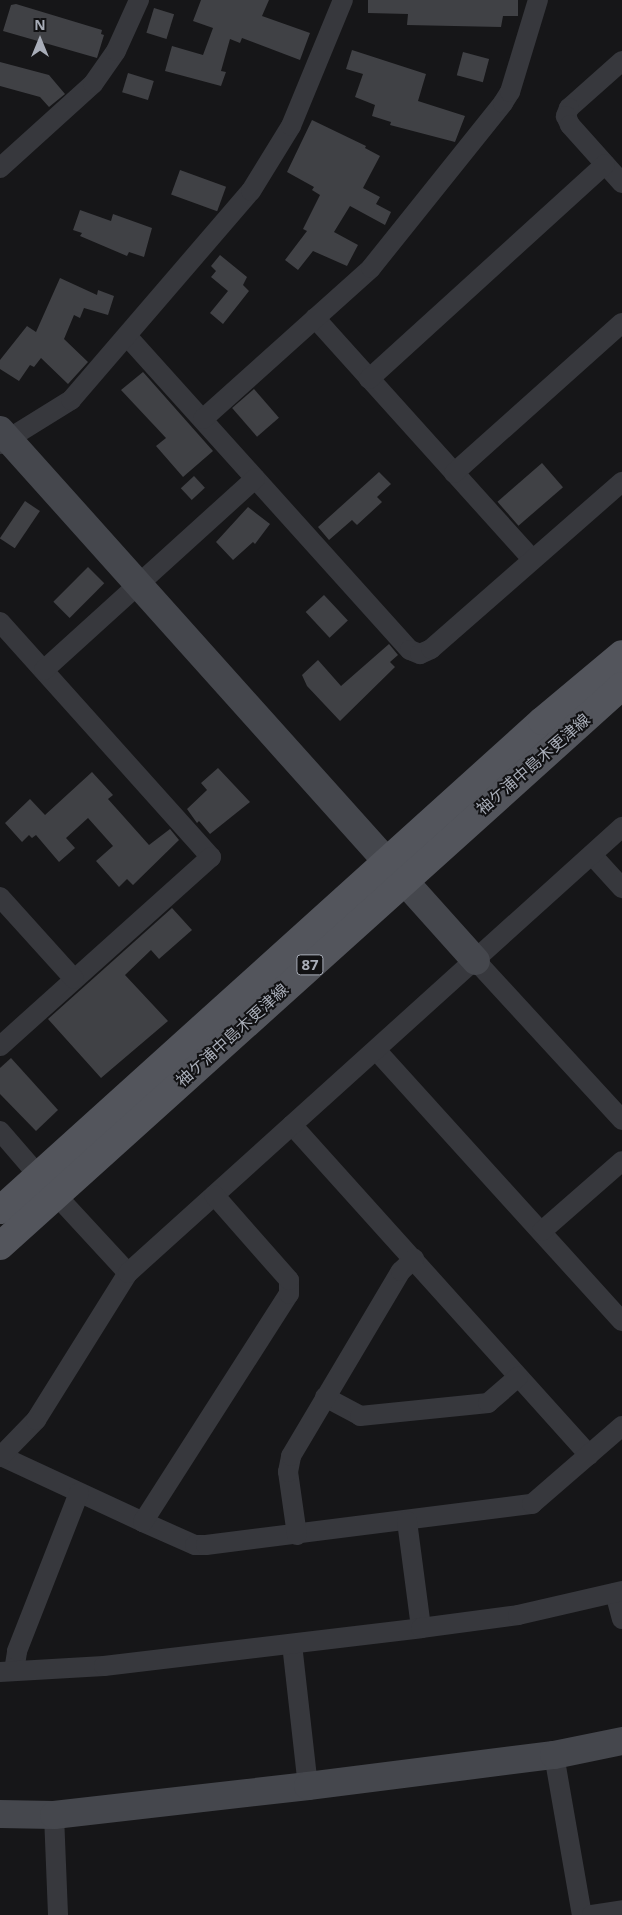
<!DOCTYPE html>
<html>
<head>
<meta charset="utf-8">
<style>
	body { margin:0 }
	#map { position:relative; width:622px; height:1915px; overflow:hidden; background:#161618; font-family:"Noto Sans","Noto Sans JP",sans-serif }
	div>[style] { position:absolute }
	.building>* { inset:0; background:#404145; transform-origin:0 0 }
	.street>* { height:20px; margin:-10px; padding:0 10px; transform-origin:10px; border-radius:10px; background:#37383d }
	.secondary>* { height:28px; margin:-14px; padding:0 14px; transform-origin:14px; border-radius:14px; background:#45474d }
	.primary>* { height:28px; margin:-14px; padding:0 14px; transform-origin:14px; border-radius:14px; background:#53555c }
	span { translate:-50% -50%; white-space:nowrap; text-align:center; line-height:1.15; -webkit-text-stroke:4px #111113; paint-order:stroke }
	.shield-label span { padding:1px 4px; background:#111113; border:1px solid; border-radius:4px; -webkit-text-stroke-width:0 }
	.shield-label { font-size:15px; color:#a8adb8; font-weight:700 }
	.street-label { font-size:16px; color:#a8adb8 }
	.north { position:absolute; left:15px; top:15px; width:50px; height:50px; -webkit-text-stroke:4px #111113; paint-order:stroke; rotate:0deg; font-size:14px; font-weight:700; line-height:20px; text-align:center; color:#a8adb8 }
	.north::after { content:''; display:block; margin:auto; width:18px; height:22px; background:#a8adb8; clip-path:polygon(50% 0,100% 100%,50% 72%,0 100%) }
</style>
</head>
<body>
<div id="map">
	<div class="building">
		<div style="clip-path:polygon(201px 0,269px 0,262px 16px,310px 33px,300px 60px,242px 38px,240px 43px,230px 39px,221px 71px,226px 72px,221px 86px,165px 71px,172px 46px,203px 55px,213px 28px,193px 21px)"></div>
		<div style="clip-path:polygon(368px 0,518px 0,518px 16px,503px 16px,501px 27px,407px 25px,408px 14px,368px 13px)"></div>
		<div style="clip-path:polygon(16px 4px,102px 30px,101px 34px,104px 35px,97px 58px,3px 31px,11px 5px)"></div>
		<div style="left:154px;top:8px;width:21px;height:26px;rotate:17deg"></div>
		<div style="clip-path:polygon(352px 50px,426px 74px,418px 101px,465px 116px,455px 142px,390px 125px,391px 122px,372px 116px,375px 105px,355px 97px,363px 74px,346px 69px)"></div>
		<div style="left:463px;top:52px;width:27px;height:24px;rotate:15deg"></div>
		<div style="clip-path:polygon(0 62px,49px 75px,65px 94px,49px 107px,40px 97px,0 86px)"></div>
		<div style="left:128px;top:73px;width:27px;height:20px;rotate:17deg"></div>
		<div style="clip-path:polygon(312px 120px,366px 146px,365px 148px,380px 156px,363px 188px,380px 197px,376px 204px,391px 212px,385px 225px,350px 206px,334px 232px,358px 245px,347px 266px,313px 251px,298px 270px,285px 260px,307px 231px,303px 229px,320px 195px,312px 190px,314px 187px,287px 172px)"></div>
		<div style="left:180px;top:170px;width:49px;height:26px;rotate:20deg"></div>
		<div style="clip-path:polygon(80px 210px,111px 221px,113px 214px,152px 228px,144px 257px,129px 252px,127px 256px,80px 236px,82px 233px,73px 230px)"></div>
		<div style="clip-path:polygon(220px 255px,247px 277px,243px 285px,249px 291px,223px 324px,210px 313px,228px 291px,211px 277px,216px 271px,211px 266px)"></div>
		<div style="clip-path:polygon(60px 278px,97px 295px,98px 290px,114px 296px,108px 315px,84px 308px,80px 318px,74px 315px,64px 339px,88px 362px,68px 384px,41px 358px,34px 367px,30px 365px,19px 381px,0 369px,0 360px,27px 326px,36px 332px)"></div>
		<div style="clip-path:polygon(143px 372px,213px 451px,183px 477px,156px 446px,166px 438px,121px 390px)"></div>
		<div style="left:254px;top:389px;width:38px;height:29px;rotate:49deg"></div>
		<div style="left:542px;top:463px;width:32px;height:59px;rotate:49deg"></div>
		<div style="clip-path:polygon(379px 472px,391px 484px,377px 497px,382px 502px,357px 525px,352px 520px,329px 540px,318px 527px)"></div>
		<div style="left:194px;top:476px;width:16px;height:18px;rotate:47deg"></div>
		<div style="left:25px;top:501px;width:18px;height:45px;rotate:34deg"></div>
		<div style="clip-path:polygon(248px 507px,270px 524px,255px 544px,253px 542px,233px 560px,216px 542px)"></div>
		<div style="left:88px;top:567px;width:23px;height:49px;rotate:45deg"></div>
		<div style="left:324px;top:595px;width:35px;height:25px;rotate:47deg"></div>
		<div style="clip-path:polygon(389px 644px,398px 655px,390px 662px,395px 667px,340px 721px,307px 686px,302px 675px,318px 660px,341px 686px)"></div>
		<div style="clip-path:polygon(218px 768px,250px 802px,210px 834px,199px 821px,197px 823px,187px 809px,207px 790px,201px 783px)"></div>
		<div style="clip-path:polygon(92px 772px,113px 795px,108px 799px,149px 845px,170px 829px,179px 840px,133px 885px,127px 879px,119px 887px,96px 861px,113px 846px,88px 818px,66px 838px,75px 848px,59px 862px,36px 835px,32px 838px,29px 835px,22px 842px,5px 823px,30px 799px,45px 815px)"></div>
		<div style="clip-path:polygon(172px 908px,192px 930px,159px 959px,151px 950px,125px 975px,168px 1021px,101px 1078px,48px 1019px)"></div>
		<div style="clip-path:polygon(11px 1058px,58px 1110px,36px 1131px,0 1094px,0 1068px)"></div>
	</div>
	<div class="street">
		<div style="left:622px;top:61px;width:71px;rotate:138.4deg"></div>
		<div style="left:569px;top:108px;width:9px;rotate:111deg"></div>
		<div style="left:566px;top:116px;width:10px;rotate:66deg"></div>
		<div style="left:570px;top:125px;width:78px;rotate:48.1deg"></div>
		<div style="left:0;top:168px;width:125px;rotate:-42.1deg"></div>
		<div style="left:93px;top:84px;width:40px;rotate:-55.1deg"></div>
		<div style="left:116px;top:51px;width:56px;rotate:-65.7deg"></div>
		<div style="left:315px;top:318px;width:324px;rotate:48deg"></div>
		<div style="left:127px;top:336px;width:423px;rotate:48deg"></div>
		<div style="left:410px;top:650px;width:11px;rotate:22deg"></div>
		<div style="left:420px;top:654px;width:12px;rotate:-24deg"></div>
		<div style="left:431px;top:649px;width:254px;rotate:-41.2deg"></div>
		<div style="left:369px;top:379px;width:319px;rotate:-42.3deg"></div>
		<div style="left:203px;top:419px;width:226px;rotate:-41.9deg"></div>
		<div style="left:371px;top:268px;width:211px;rotate:-51.3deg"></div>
		<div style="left:503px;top:103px;width:13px;rotate:-58deg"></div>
		<div style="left:510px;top:92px;width:96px;rotate:-73.1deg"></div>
		<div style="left:0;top:444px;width:84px;rotate:-31.8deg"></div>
		<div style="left:71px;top:400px;width:276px;rotate:-49.3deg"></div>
		<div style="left:251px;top:191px;width:76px;rotate:-58.4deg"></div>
		<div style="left:291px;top:126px;width:136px;rotate:-67.6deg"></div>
		<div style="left:454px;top:473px;width:225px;rotate:-41.8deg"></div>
		<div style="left:0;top:622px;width:316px;rotate:48.1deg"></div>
		<div style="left:211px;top:857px;width:283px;rotate:138.1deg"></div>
		<div style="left:44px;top:670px;width:285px;rotate:-42.2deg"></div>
		<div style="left:592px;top:855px;width:45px;rotate:47.7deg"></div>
		<div style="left:0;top:897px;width:110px;rotate:47.9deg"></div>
		<div style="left:476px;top:961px;width:216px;rotate:47.4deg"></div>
		<div style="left:376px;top:1050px;width:366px;rotate:47.8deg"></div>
		<div style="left:292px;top:1125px;width:444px;rotate:48deg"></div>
		<div style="left:0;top:1131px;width:58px;rotate:49.2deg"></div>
		<div style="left:56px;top:1195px;width:106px;rotate:47.3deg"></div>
		<div style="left:542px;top:1231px;width:106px;rotate:-41.2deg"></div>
		<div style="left:325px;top:1397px;width:40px;rotate:28deg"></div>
		<div style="left:360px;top:1416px;width:129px;rotate:-5.8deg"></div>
		<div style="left:488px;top:1403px;width:40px;rotate:-41deg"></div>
		<div style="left:1px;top:1456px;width:157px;rotate:24.9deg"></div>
		<div style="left:143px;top:1522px;width:57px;rotate:23.9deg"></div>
		<div style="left:195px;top:1545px;width:11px"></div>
		<div style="left:206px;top:1545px;width:329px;rotate:-7.2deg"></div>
		<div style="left:532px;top:1504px;width:119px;rotate:-40.9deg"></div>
		<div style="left:0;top:1457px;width:52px;rotate:-45.8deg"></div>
		<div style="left:36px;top:1420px;width:173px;rotate:-58deg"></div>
		<div style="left:128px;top:1273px;width:666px;rotate:-42.08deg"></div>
		<div style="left:407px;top:1521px;width:108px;rotate:82.5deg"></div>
		<div style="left:143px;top:1522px;width:271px;rotate:-57.4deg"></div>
		<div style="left:289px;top:1294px;width:14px;rotate:-90deg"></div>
		<div style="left:289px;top:1280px;width:113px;rotate:-131.4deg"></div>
		<div style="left:297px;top:1535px;width:64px;rotate:-98.1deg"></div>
		<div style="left:288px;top:1472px;width:16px;rotate:-79deg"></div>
		<div style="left:291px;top:1456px;width:215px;rotate:-59.3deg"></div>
		<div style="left:401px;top:1271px;width:18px;rotate:-43deg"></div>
		<div style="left:615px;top:1593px;width:27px;rotate:75deg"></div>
		<div style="left:292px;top:1644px;width:143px;rotate:83.6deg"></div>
		<div style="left:14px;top:1671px;width:20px;rotate:-81deg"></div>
		<div style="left:17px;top:1651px;width:170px;rotate:-68.6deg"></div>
		<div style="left:0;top:1672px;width:104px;rotate:-3.3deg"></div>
		<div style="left:104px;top:1666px;width:319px;rotate:-6.8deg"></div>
		<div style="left:421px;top:1628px;width:98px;rotate:-7.6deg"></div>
		<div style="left:518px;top:1615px;width:107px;rotate:-13deg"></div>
		<div style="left:554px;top:1755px;width:162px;rotate:80.1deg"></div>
		<div style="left:54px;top:1815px;width:100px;rotate:87.7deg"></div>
		<div style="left:592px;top:1915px;width:30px;rotate:-9deg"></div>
	</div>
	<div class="secondary">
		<div style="left:0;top:430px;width:713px;rotate:48.13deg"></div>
		<div style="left:0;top:1814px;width:54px;rotate:1.1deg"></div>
		<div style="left:54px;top:1815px;width:256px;rotate:-6.5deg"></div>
		<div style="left:308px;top:1786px;width:248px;rotate:-7.2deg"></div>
		<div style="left:554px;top:1755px;width:69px;rotate:-11.6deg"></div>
	</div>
	<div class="primary">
		<div style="left:0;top:1210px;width:730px;rotate:-42.06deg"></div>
		<div style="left:542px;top:721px;width:104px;rotate:-39.9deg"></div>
		<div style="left:0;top:1246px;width:837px;rotate:-42deg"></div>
	</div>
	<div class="shield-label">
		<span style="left:310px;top:965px">87</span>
	</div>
	<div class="street-label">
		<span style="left:533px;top:764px;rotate:-41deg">袖ケ浦中島木更津線</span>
		<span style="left:232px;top:1035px;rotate:-42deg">袖ケ浦中島木更津線</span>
	</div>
	<div class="north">N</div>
</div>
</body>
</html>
